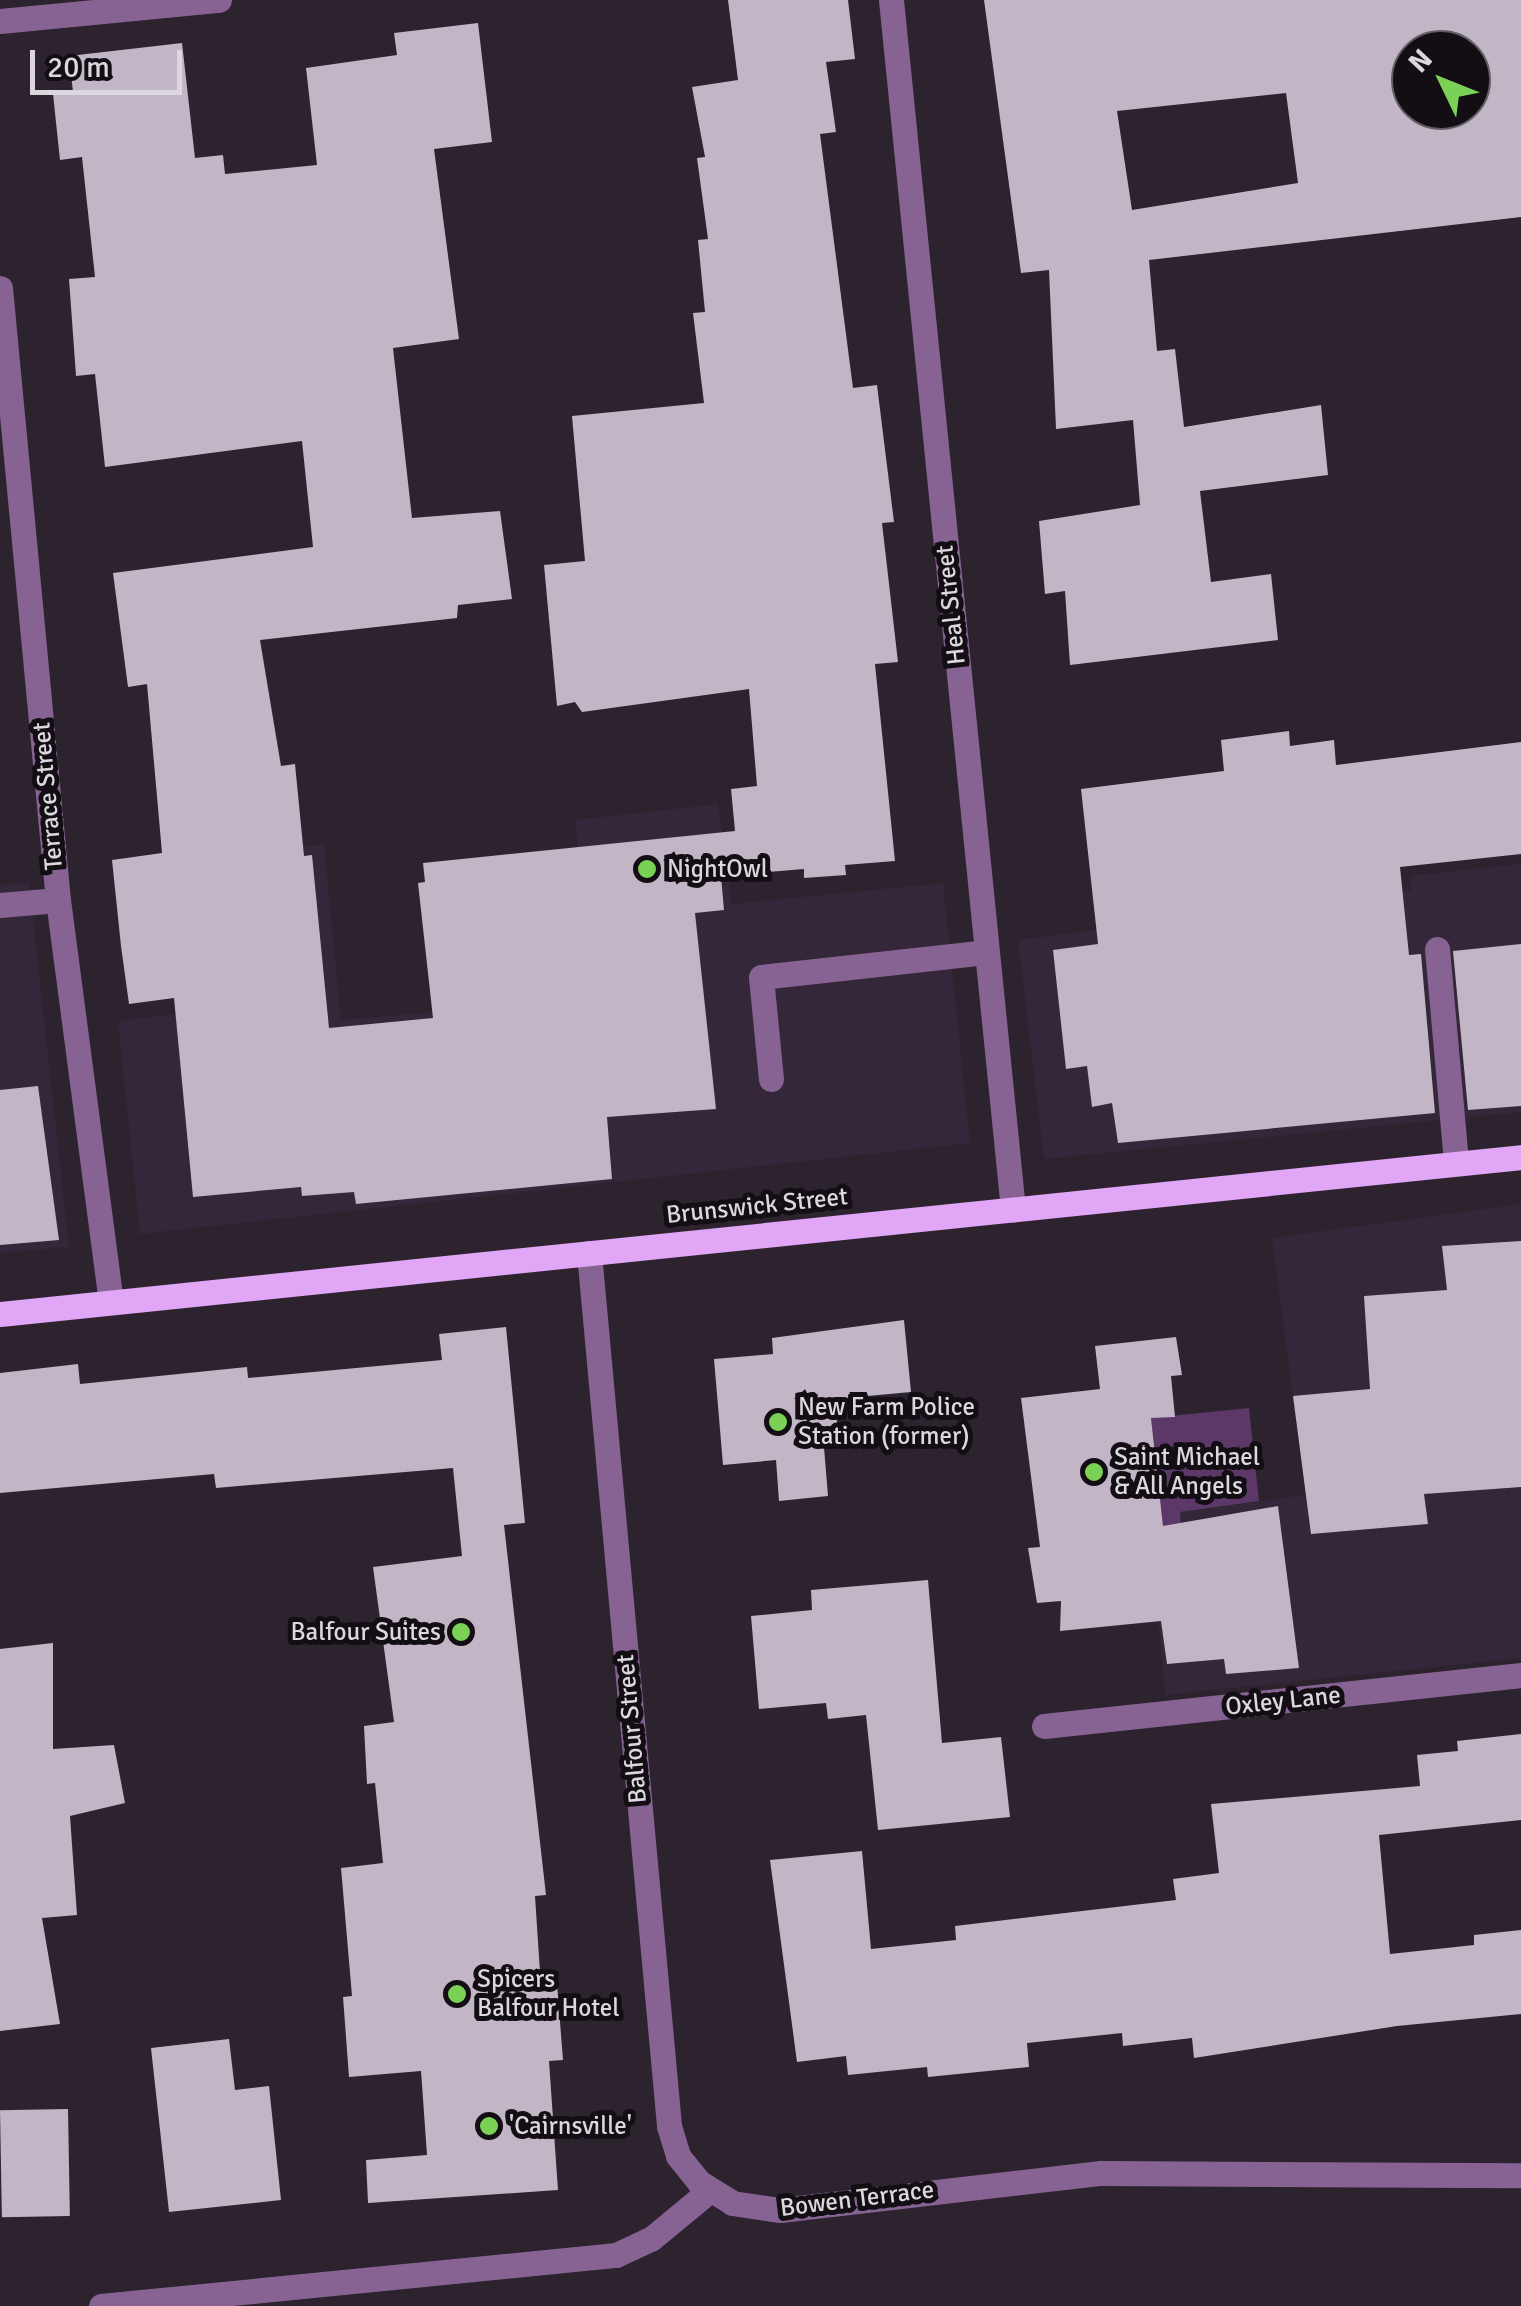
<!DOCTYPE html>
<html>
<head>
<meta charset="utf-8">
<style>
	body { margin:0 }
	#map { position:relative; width:1521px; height:2306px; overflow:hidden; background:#2c232f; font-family:Signika,sans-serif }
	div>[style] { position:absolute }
	.built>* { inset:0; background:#342739 }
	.green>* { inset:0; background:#5c3868 }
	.building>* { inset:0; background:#c1b5c6; transform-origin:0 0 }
	.minor>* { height:25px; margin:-12.5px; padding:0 12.5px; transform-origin:12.5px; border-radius:12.5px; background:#876393 }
	.major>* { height:25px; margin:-12.5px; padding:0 12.5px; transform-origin:12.5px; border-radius:12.5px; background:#e2a6f6 }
	.dots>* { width:28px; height:28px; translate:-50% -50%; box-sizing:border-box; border:5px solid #120e13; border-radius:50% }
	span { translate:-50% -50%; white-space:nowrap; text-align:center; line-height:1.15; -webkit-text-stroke:10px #120e13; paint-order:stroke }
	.street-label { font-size:25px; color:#dcd6de }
	.poi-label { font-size:25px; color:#dcd6de }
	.left { translate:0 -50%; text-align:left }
	.right { translate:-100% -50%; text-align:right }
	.north { position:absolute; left:1391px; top:30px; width:100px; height:100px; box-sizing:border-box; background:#120e13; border:2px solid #635e64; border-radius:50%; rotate:313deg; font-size:28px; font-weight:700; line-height:40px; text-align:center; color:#dcd6de }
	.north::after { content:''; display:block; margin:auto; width:35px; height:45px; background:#7bd156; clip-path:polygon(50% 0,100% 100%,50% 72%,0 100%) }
	.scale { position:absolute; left:30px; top:50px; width:152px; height:45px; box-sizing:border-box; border:5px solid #dcd6de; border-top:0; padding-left:12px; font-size:30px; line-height:35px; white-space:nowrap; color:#dcd6de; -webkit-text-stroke:8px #120e13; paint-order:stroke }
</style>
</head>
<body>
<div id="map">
	<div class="built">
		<div style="clip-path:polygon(718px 804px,732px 904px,943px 883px,970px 1143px,140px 1234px,118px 1021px,254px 1004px,242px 854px,324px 844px,341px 1020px,592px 999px,575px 820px)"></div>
		<div style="clip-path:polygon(1521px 864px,1521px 1112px,1044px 1159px,1018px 940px,1411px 890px,1409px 876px)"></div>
		<div style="clip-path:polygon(29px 882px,69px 1247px,0 1253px,0 885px)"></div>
		<div style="clip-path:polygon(1521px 1204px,1521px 1658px,1165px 1695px,1156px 1592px,1186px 1587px,1180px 1512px,1306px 1495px,1272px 1238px)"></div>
	</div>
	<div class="green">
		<div style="clip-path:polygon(1249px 1408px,1259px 1501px,1180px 1512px,1186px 1588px,1163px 1527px,1151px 1418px)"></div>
	</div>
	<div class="building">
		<div style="clip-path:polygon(728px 0,848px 0,855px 59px,826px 62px,836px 132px,820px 134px,853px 388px,877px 385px,894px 522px,882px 523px,898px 662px,875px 664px,895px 861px,845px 865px,846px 875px,804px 878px,804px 869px,721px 876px,724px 910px,695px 913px,716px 1109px,607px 1117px,612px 1179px,356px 1204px,354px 1192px,302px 1196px,301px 1187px,193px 1197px,174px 998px,129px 1004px,121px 946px,112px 860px,162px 853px,147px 684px,128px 687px,113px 573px,313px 547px,302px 441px,105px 467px,95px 374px,76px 376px,69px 279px,95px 277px,82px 157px,60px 160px,53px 94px,73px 92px,69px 56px,182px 43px,195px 158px,223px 155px,225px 174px,317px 165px,306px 68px,397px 55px,394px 33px,478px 23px,492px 142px,434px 149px,459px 339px,393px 348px,412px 518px,500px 511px,512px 599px,458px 605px,457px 618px,260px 640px,281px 766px,295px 764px,304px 856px,312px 855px,329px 1028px,433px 1018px,418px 883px,425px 882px,423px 863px,735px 831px,731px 789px,757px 786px,749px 689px,582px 712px,575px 702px,557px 706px,544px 565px,585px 561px,572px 416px,704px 403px,693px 313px,705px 312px,698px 240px,708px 239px,697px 158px,705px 157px,692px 87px,738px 80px)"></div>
		<div style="clip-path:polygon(evenodd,984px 0,1521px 0,1521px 217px,1149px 260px,1157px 351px,1175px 349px,1184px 427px,1321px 405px,1328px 475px,1200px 491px,1211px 582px,1271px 574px,1278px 640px,1070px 665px,1065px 591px,1045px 594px,1039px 521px,1140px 505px,1133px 420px,1056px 429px,1049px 270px,1021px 273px,984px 0,1411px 50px,1471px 50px,1471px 110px,1411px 110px,1411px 50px,984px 0,1286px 93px,1298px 183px,1132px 210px,1117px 111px,1286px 93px)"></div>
		<div style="clip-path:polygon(1289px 731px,1290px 746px,1334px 740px,1336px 765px,1521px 742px,1521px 854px,1400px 867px,1409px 955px,1421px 954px,1435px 1113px,1118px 1143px,1112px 1103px,1092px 1107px,1087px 1066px,1066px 1069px,1053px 950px,1098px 944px,1081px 789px,1224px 771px,1221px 740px)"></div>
		<div style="clip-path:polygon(1521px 944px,1521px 1106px,1468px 1110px,1453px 951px)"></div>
		<div style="clip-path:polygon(38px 1086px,59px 1240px,0 1245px,0 1090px)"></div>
		<div style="clip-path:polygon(1521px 1241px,1521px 1487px,1424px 1494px,1428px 1524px,1311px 1534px,1293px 1396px,1370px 1389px,1364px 1296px,1447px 1290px,1442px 1246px)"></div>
		<div style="clip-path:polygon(904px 1320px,911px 1392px,835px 1399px,839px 1445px,824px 1447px,828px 1496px,779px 1501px,776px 1460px,723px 1465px,714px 1359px,773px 1354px,772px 1338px)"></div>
		<div style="clip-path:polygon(506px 1327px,525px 1523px,504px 1525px,546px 1895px,535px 1896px,540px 1972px,556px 1971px,563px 2060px,549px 2061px,558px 2190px,368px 2203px,366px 2160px,427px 2155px,421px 2071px,349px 2077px,343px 1997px,352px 1996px,341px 1868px,383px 1863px,375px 1783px,367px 1784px,364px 1726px,394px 1722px,373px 1567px,462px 1556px,453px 1468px,216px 1488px,214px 1474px,0 1493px,0 1373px,78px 1364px,80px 1384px,247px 1367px,248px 1378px,442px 1360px,439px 1334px)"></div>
		<div style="clip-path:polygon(1176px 1337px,1182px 1375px,1171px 1376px,1175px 1417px,1151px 1418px,1163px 1526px,1278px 1506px,1299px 1668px,1226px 1674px,1224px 1659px,1167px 1664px,1161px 1621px,1060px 1631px,1061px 1601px,1037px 1603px,1028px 1548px,1040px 1547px,1021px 1398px,1100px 1389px,1095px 1346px)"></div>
		<div style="clip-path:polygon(928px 1580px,942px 1743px,1001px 1737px,1010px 1817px,878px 1830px,866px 1715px,828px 1719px,826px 1703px,759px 1709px,751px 1616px,812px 1610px,811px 1590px)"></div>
		<div style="clip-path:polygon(53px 1643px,53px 1749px,114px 1745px,125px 1803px,70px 1816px,77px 1915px,42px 1918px,60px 2024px,0 2031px,0 1649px)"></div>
		<div style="clip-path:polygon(1521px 1734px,1521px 1820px,1379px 1835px,1390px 1954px,1474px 1945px,1474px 1935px,1521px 1930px,1521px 2014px,1397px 2026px,1194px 2058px,1192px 2038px,1123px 2046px,1122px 2033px,1027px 2043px,1029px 2067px,928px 2077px,927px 2067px,848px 2075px,846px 2056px,797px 2062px,770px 1860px,862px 1851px,871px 1949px,956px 1940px,955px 1926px,1176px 1900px,1173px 1879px,1219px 1873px,1211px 1804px,1420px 1786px,1417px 1755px,1458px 1751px,1457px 1741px)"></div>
		<div style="clip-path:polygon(229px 2039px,235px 2090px,269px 2086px,281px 2200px,169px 2212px,151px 2048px)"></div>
		<div style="left:68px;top:2109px;width:107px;height:68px;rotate:89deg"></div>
	</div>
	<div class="minor">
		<div style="left:891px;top:0;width:1216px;rotate:84.24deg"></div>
		<div style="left:0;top:21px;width:220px;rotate:-5.5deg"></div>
		<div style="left:0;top:288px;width:615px;rotate:84.59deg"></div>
		<div style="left:58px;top:900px;width:405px;rotate:82.5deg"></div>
		<div style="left:0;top:905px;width:58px;rotate:-4.9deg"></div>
		<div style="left:1437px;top:949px;width:215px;rotate:84.9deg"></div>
		<div style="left:771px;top:1079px;width:102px;rotate:-95.6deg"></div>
		<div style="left:761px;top:977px;width:226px;rotate:-6.3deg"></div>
		<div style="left:589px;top:1253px;width:877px;rotate:84.76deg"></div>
		<div style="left:669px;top:2126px;width:31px;rotate:73deg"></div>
		<div style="left:678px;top:2156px;width:33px;rotate:51deg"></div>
		<div style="left:699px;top:2182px;width:39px;rotate:32deg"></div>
		<div style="left:732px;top:2203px;width:49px;rotate:8.3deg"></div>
		<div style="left:780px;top:2210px;width:323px;rotate:-6.6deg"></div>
		<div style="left:1101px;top:2173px;width:420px;rotate:0.3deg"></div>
		<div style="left:1044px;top:1726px;width:480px;rotate:-6.1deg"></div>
		<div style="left:101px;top:2306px;width:518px;rotate:-5.66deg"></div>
		<div style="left:616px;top:2255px;width:38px;rotate:-25deg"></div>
		<div style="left:651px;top:2239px;width:77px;rotate:-39.7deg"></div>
	</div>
	<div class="major">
		<div style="left:0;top:1314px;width:1529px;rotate:-5.89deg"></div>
	</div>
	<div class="dots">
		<div style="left:647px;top:869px;background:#7bd156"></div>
		<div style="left:778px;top:1422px;background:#7bd156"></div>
		<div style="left:1094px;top:1472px;background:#7bd156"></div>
		<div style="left:461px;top:1632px;background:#7bd156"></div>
		<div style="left:457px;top:1994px;background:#7bd156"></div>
		<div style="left:489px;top:2126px;background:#7bd156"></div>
	</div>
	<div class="street-label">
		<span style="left:951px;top:605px;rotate:-96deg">Heal Street</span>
		<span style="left:48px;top:796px;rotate:-95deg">Terrace Street</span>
		<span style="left:757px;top:1206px;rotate:-6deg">Brunswick Street</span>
		<span style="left:1283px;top:1701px;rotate:-6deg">Oxley Lane</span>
		<span style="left:632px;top:1729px;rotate:-95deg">Balfour Street</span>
		<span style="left:857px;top:2199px;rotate:-7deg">Bowen Terrace</span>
	</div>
	<div class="poi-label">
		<span class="left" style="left:667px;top:869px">NightOwl</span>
		<span class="left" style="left:798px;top:1422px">New Farm Police<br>Station (former)</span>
		<span class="left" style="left:1114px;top:1472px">Saint Michael<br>&amp; All Angels</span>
		<span class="right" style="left:441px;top:1632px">Balfour Suites</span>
		<span class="left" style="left:477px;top:1994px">Spicers<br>Balfour Hotel</span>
		<span class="left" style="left:509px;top:2126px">'Cairnsville'</span>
	</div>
	<div class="north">N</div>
	<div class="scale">20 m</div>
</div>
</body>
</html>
